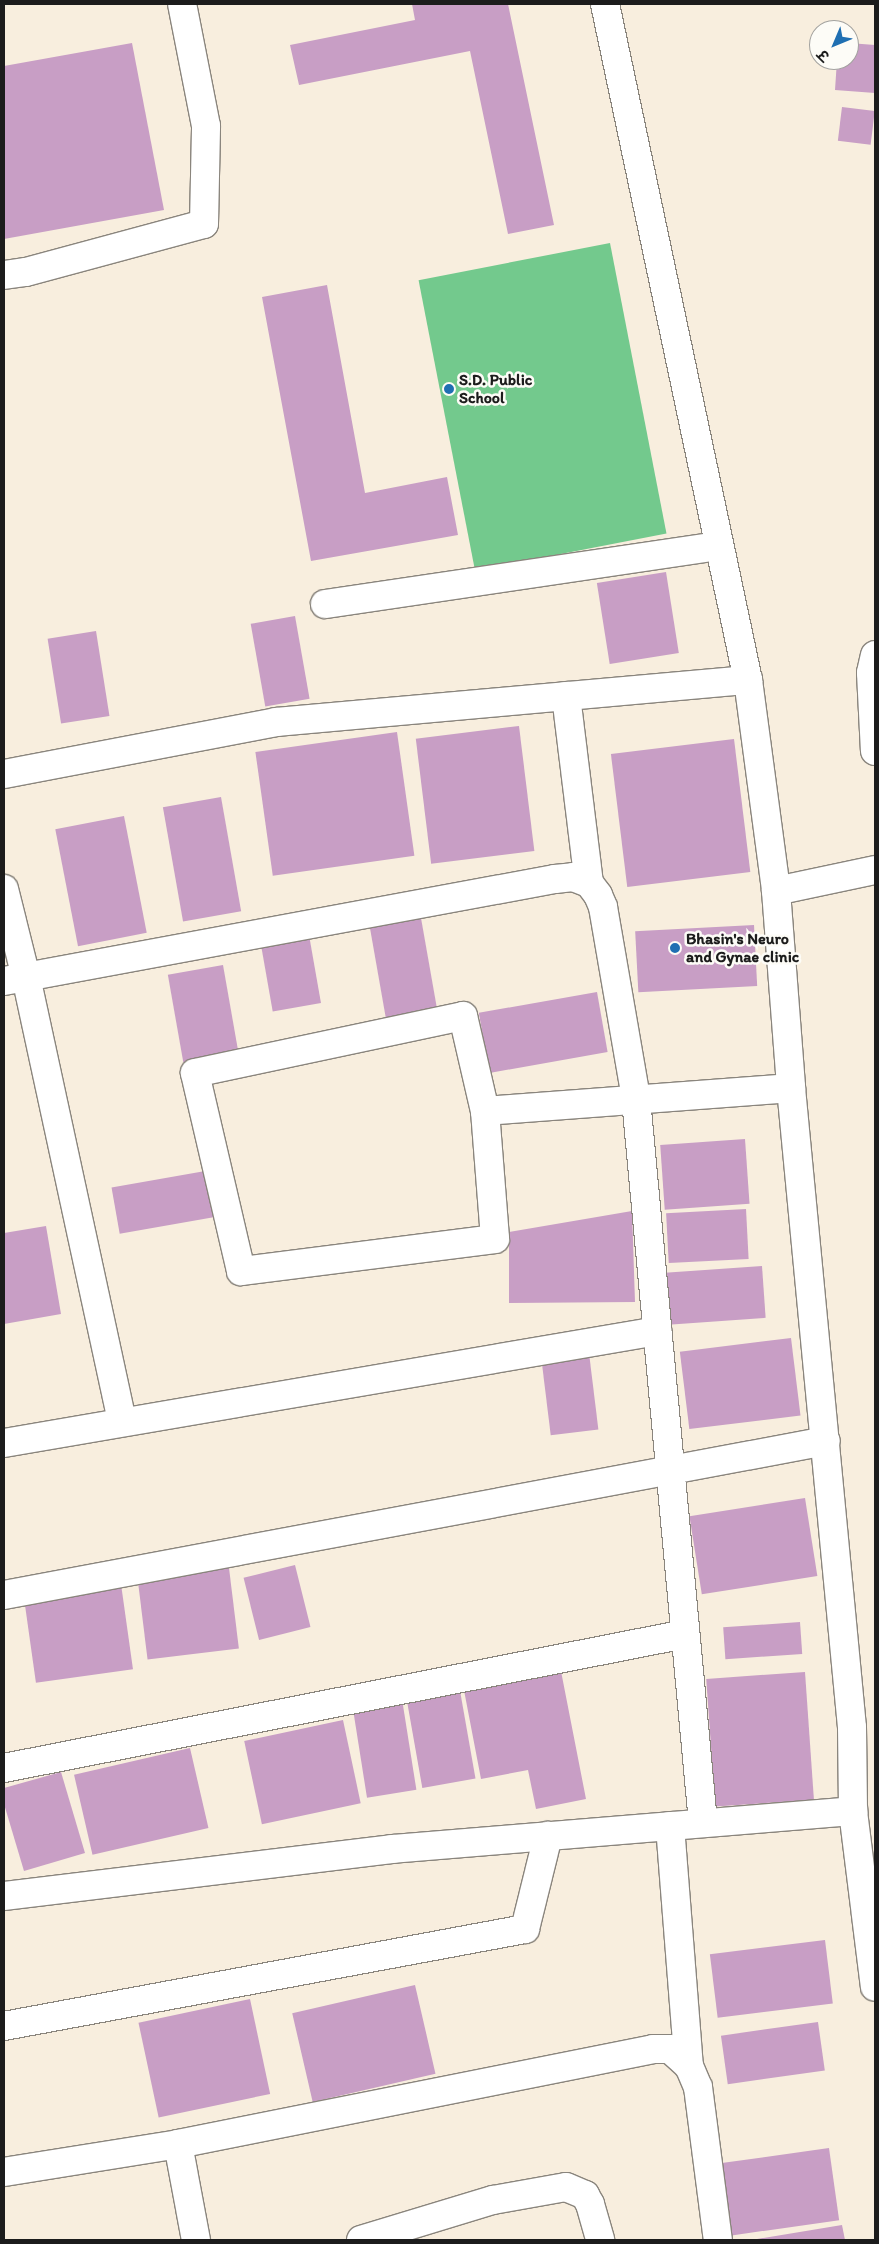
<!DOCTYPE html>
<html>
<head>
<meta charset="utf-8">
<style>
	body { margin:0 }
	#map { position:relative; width:879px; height:2244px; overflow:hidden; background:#f8eede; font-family:Itim,"Playpen Sans Deva",sans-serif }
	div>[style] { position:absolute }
	.green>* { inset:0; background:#73c98d; transform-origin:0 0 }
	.building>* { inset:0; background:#c89ec5; transform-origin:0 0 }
	.roads { filter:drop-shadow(1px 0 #8a857d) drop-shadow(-1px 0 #8a857d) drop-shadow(0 1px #8a857d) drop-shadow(0 -1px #8a857d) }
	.minor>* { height:28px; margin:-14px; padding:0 14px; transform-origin:14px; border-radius:14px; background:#fff }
	.dots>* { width:14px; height:14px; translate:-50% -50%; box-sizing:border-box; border:2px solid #fdfcf7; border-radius:50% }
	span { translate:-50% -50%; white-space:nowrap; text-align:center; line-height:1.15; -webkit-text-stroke:5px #fdfcf7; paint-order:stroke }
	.poi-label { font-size:16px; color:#1c1c1c; font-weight:700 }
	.left { translate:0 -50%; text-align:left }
	.frame { position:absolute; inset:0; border:5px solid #1c1c1c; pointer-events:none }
	.north { position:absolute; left:809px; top:20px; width:50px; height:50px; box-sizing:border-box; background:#fdfcf7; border:1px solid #a3a29f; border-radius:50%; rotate:225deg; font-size:14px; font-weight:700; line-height:20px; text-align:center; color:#1c1c1c }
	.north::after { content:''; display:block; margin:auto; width:18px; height:22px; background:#1f6fb2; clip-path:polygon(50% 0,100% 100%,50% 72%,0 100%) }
</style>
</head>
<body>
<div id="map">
	<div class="green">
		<div style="left:610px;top:243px;width:296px;height:195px;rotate:79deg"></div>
	</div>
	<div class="building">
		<div style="clip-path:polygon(412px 4px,508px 4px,554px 225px,508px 234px,470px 51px,299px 85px,290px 45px,415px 20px)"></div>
		<div style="clip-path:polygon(132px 43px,164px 210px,4px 239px,4px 66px)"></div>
		<div style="clip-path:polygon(849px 43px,875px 45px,875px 93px,835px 90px,837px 60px,849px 60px)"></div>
		<div style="left:842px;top:107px;width:33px;height:34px;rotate:7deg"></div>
		<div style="clip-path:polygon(327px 285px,365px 493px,447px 477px,458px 535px,311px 561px,262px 297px)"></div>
		<div style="left:666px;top:572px;width:82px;height:70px;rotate:81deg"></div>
		<div style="left:295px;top:616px;width:84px;height:45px;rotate:80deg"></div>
		<div style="left:96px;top:631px;width:86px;height:49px;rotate:81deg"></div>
		<div style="left:519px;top:726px;width:126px;height:104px;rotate:83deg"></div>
		<div style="left:397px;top:732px;width:125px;height:143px;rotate:82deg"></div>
		<div style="left:734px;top:739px;width:134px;height:124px;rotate:83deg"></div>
		<div style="left:221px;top:797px;width:116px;height:59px;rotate:80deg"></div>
		<div style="left:124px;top:816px;width:119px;height:70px;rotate:79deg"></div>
		<div style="left:421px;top:918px;width:97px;height:52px;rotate:80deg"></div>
		<div style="left:754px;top:925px;width:61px;height:119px;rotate:87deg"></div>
		<div style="left:309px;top:935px;width:69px;height:49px;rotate:80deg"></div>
		<div style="left:223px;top:965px;width:89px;height:56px;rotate:80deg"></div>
		<div style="left:597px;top:992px;width:61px;height:120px;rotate:80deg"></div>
		<div style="left:745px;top:1139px;width:65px;height:85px;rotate:86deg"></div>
		<div style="left:211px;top:1170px;width:47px;height:101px;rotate:80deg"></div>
		<div style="left:746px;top:1209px;width:50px;height:80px;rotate:87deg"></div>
		<div style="clip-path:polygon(632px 1211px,635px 1302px,509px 1303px,509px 1232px)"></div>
		<div style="clip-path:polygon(46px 1226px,61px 1314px,4px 1324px,4px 1233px)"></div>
		<div style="left:762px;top:1266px;width:52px;height:101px;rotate:86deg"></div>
		<div style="left:791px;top:1338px;width:78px;height:112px;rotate:83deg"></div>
		<div style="left:589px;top:1353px;width:77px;height:48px;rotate:83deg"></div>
		<div style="left:805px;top:1498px;width:79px;height:117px;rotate:81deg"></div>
		<div style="left:295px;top:1565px;width:64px;height:53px;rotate:76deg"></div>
		<div style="left:229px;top:1568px;width:81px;height:92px;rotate:83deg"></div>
		<div style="left:121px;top:1584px;width:86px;height:98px;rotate:82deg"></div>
		<div style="left:800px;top:1622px;width:32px;height:77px;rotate:86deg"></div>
		<div style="clip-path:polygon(560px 1666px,586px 1799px,536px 1809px,528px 1770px,481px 1779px,463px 1685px)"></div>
		<div style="left:805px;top:1672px;width:128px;height:99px;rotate:86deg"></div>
		<div style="left:459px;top:1685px;width:95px;height:54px;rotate:80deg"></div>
		<div style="left:402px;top:1699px;width:92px;height:50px;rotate:81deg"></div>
		<div style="left:343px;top:1720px;width:85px;height:101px;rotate:78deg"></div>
		<div style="left:190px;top:1748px;width:82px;height:119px;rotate:77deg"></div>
		<div style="clip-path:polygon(61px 1772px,85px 1853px,24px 1871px,4px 1804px,4px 1788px)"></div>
		<div style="left:825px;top:1940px;width:64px;height:116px;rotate:83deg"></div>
		<div style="left:415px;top:1985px;width:91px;height:126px;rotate:77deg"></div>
		<div style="left:250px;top:1999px;width:97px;height:114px;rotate:78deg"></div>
		<div style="left:818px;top:2022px;width:49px;height:98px;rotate:82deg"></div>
		<div style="left:829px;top:2148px;width:73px;height:112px;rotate:82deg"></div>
		<div style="clip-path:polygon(842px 2225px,845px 2240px,757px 2240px,757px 2239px)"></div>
	</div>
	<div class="roads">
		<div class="minor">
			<div style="left:605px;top:4px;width:691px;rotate:78.06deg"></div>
			<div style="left:748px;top:680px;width:213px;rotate:82.4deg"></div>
			<div style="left:776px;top:891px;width:198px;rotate:85.6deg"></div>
			<div style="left:791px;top:1088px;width:642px;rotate:84.55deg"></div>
			<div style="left:852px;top:1727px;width:84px;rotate:89.3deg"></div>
			<div style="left:853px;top:1811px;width:177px;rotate:82.9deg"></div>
			<div style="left:4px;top:275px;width:22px;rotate:-8deg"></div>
			<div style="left:26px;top:272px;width:184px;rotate:-15.1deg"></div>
			<div style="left:204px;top:224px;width:98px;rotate:-88.8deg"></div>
			<div style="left:206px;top:126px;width:124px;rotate:-101.1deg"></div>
			<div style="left:325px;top:604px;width:398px;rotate:-8.4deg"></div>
			<div style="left:875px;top:655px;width:18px;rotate:103deg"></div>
			<div style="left:871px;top:673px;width:78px;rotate:87.1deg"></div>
			<div style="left:566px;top:696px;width:188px;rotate:83deg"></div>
			<div style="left:4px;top:774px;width:277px;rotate:-10.8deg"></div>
			<div style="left:276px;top:722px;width:474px;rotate:-5.1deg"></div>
			<div style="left:4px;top:889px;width:91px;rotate:76deg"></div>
			<div style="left:26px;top:977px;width:455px;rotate:77.8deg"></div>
			<div style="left:776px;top:891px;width:101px;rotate:-12deg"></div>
			<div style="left:4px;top:981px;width:560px;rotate:-10.49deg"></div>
			<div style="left:555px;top:879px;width:18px;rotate:-6deg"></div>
			<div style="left:573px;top:877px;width:17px;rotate:21deg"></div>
			<div style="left:589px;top:883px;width:15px;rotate:53deg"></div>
			<div style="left:598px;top:895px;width:13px;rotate:67deg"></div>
			<div style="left:603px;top:907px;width:195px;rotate:80.2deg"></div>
			<div style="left:636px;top:1099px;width:727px;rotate:84.71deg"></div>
			<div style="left:463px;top:1016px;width:98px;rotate:77deg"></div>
			<div style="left:485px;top:1111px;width:128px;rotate:85.5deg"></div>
			<div style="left:495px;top:1239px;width:256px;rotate:172.8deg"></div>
			<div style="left:241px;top:1271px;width:203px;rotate:-103.1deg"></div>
			<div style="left:195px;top:1073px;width:274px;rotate:-12deg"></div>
			<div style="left:485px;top:1111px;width:307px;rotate:-4.3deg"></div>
			<div style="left:4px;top:1443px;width:663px;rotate:-9.73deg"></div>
			<div style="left:4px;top:1595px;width:836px;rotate:-10.61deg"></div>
			<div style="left:4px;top:1768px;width:694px;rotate:-11.13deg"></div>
			<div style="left:670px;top:1826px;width:241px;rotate:85.5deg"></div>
			<div style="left:4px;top:1896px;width:391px;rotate:-6.9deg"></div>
			<div style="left:392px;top:1849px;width:463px;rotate:-4.7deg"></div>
			<div style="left:4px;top:2026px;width:530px;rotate:-10.55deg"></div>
			<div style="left:525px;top:1929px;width:96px;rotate:-76.1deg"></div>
			<div style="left:178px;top:2144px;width:98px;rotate:79.4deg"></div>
			<div style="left:4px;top:2172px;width:176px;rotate:-9.1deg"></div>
			<div style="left:178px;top:2144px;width:484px;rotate:-11.3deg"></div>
			<div style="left:653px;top:2049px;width:17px"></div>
			<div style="left:670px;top:2049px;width:25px;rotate:42deg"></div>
			<div style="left:689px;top:2066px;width:23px;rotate:67deg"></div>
			<div style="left:698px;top:2087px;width:154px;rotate:82.6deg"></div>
			<div style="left:361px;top:2240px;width:138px;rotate:-16.9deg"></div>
			<div style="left:493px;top:2200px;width:74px;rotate:-10.1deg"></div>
			<div style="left:566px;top:2187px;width:21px;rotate:23deg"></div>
			<div style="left:585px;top:2195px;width:10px;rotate:61deg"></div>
			<div style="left:590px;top:2204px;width:37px;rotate:74deg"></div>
		</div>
	</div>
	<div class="dots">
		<div style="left:449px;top:389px;background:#1f6fb2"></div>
		<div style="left:675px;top:948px;background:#1f6fb2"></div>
	</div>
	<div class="poi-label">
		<span class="left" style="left:459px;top:389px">S.D. Public<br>School</span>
		<span class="left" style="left:686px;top:948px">Bhasin's Neuro<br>and Gynae clinic</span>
	</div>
	<div class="frame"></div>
	<div class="north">उ</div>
</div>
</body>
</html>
